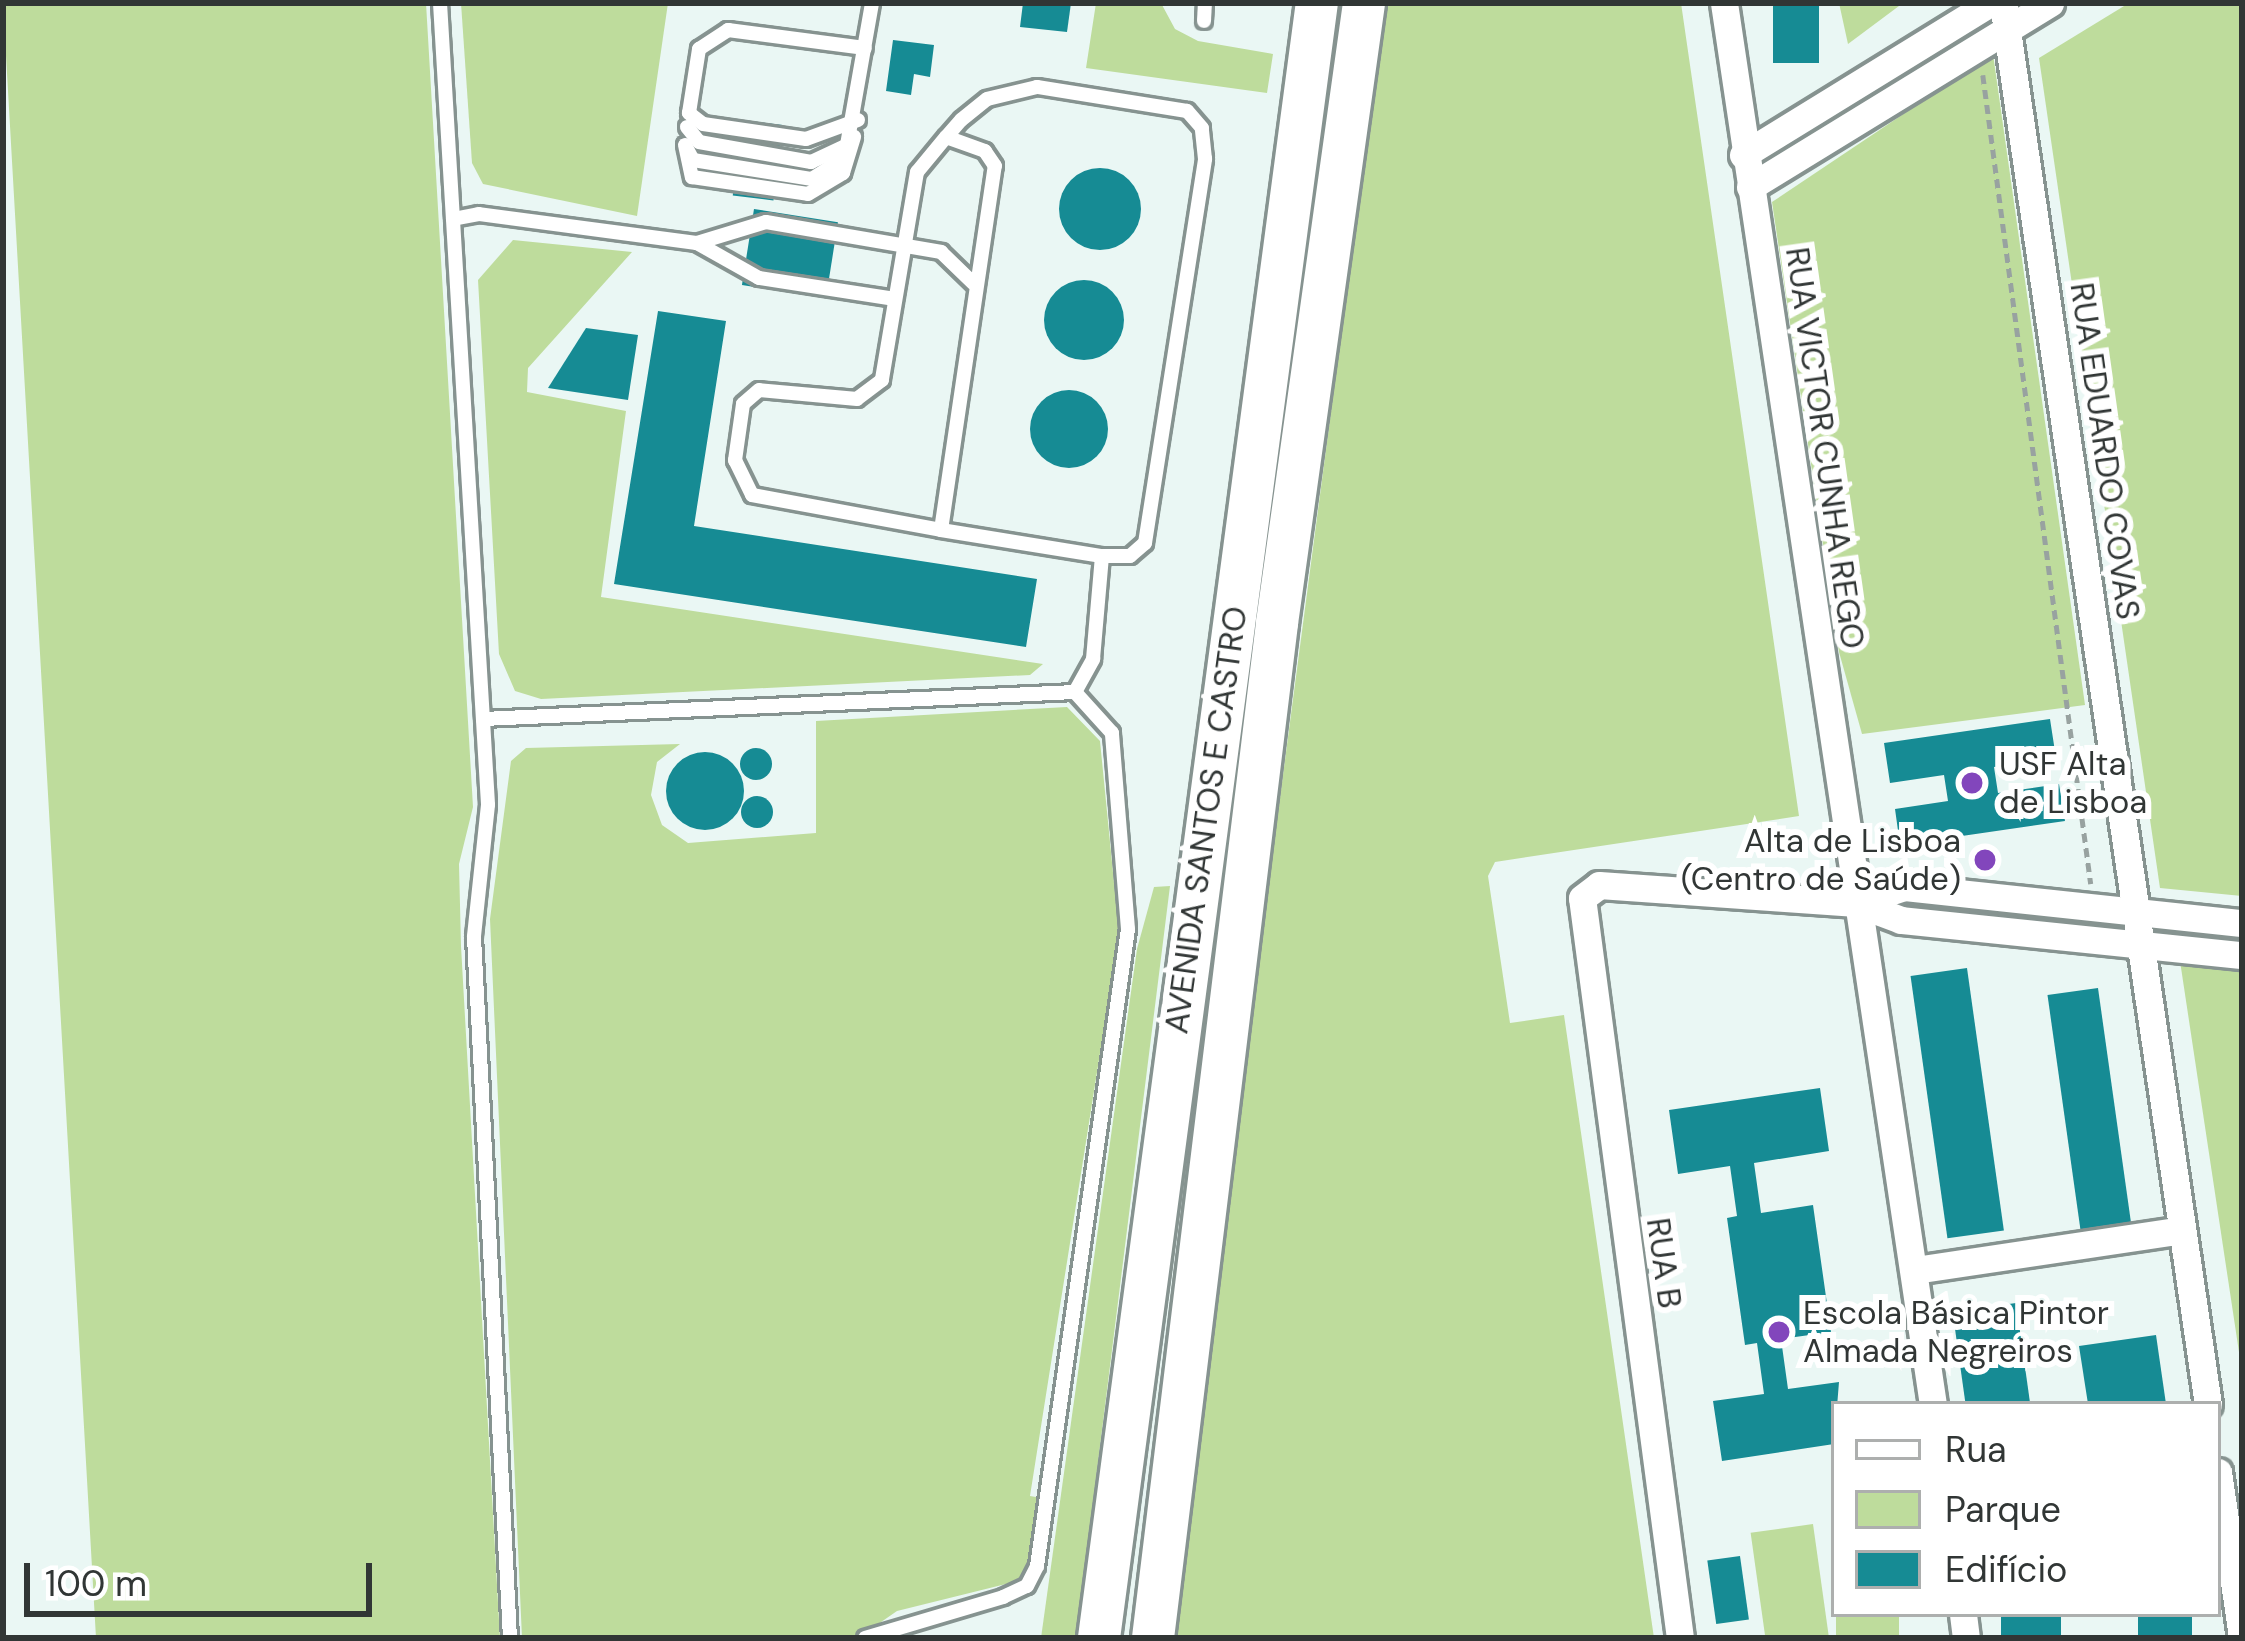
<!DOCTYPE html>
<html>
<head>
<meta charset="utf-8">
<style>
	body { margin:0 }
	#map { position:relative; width:2245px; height:1641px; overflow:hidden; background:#eaf7f4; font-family:"DM Sans",sans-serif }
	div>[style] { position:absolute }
	.green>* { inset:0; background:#bedc9c; transform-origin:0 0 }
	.building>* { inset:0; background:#168b94; transform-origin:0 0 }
	.round { border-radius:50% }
	.path>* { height:4.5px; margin-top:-2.25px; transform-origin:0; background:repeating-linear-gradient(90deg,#98a2a0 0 9px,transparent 0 15px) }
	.roads { filter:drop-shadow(3px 0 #869390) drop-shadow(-3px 0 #869390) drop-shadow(0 3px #869390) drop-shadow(0 -3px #869390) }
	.lane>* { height:14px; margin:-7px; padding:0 7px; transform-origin:7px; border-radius:7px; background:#fff }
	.street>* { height:27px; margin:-13.5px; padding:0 13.5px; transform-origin:13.5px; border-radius:13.5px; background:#fff }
	.primary>* { height:42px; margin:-21px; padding:0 21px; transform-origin:21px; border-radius:21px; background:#fff }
	.dots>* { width:33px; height:33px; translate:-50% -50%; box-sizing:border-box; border:6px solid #fff; border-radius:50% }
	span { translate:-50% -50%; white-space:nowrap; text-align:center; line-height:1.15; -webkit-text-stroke:12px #fff; paint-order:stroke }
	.street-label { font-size:33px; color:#313635 }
	.poi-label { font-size:33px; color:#313635 }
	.left { translate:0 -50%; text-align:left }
	.right { translate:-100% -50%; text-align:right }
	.frame { position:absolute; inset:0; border:6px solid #313635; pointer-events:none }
	.legend { position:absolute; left:1831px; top:1401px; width:390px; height:216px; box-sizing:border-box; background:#fff; border:3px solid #adafae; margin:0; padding:15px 21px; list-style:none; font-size:36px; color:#313635 }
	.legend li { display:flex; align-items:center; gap:24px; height:60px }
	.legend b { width:60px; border:3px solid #adafae }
	.scale { position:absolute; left:24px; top:1563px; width:348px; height:54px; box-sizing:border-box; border:6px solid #313635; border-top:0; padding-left:15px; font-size:36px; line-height:42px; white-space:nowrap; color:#313635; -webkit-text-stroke:9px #fff; paint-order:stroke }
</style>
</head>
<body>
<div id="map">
	<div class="green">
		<div style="clip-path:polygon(3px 3px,426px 3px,473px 807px,459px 864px,461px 946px,500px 1638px,96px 1638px)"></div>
		<div style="clip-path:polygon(461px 3px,668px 3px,637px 216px,483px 184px,472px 163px)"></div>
		<div style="clip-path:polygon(1096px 3px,1161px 3px,1175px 29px,1198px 41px,1273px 54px,1267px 93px,1086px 68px)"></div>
		<div style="clip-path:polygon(1385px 3px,1681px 3px,1799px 816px,1495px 862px,1488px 876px,1510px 1023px,1564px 1015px,1654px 1638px,1169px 1638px)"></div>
		<div style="clip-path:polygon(1839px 3px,1903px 3px,1848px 44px)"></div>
		<div style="clip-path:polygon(2129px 3px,2242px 3px,2242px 896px,2160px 888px,2039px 58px)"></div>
		<div style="clip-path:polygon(1993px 54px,2085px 705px,1862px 734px,1839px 652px,1772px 202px)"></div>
		<div style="clip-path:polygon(513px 240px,632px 252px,528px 368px,527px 392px,626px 411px,601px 597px,1043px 664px,1030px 675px,541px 699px,515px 691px,499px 654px,478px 280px)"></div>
		<div style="clip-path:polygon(1067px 707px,1100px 741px,1119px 933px,1030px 1496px,1042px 1498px,1029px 1567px,1018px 1581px,897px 1611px,858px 1638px,522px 1638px,490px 919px,511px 761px,526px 748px,680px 744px,657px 762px,651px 795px,662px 825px,688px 843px,816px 833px,816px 721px)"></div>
		<div style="clip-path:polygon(1170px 886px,1076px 1638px,1041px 1638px,1137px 949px,1154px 887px)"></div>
		<div style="clip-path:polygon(2180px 961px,2242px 968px,2242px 1372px)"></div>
		<div style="left:1813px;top:1524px;width:115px;height:63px;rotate:82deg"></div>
		<div style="left:1836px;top:1614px;width:63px;height:24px"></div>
	</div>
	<div class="building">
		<div style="clip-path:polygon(1023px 3px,1071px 3px,1067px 32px,1020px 27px)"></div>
		<div style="left:1773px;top:3px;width:46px;height:60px"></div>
		<div style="clip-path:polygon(893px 40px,934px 45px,930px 77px,914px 74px,911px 95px,886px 91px)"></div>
		<div style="left:742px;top:120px;width:41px;height:76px;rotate:7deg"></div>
		<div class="round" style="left:1059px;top:168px;width:82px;height:82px"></div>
		<div style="left:754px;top:209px;width:85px;height:77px;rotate:9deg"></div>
		<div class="round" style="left:1044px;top:280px;width:80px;height:80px"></div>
		<div style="clip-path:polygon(658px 311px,726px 321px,694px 526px,1037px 579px,1026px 647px,614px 584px)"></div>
		<div style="clip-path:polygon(586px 328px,638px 335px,628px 400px,548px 388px)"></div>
		<div class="round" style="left:1030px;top:390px;width:78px;height:78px"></div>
		<div style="clip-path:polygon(2050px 719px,2056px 758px,1994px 767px,1998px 793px,2059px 784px,2065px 821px,1900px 845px,1895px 809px,1948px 801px,1944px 775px,1890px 783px,1884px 743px)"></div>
		<div class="round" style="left:740px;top:748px;width:32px;height:32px"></div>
		<div class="round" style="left:666px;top:752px;width:78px;height:78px"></div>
		<div class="round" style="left:741px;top:796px;width:32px;height:32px"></div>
		<div style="left:1967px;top:968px;width:265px;height:57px;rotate:82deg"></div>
		<div style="left:2098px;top:988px;width:249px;height:51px;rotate:82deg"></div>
		<div style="clip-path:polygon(1820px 1088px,1829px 1151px,1754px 1163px,1761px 1213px,1813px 1205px,1831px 1332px,1781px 1339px,1788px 1389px,1839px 1382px,1834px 1444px,1722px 1461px,1713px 1401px,1764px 1394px,1757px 1343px,1745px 1345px,1727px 1218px,1737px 1216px,1730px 1166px,1678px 1174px,1669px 1110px)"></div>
		<div style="left:2016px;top:1303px;width:102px;height:64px;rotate:82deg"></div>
		<div style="clip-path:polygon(2156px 1335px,2166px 1404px,2088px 1404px,2079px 1346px)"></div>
		<div style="left:1740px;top:1556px;width:64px;height:33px;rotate:82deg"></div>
		<div style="left:2001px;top:1614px;width:60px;height:24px"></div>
		<div style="left:2138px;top:1614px;width:54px;height:24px"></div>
	</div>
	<div class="path">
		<div style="left:1983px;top:75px;width:816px;rotate:82.4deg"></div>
	</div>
	<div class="roads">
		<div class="lane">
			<div style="left:440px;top:3px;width:803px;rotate:86.57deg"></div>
			<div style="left:488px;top:805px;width:133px;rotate:96.1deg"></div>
			<div style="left:474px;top:937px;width:702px;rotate:87.06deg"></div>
			<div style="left:1204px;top:21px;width:18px;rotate:-87deg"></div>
			<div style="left:858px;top:120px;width:55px;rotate:159.9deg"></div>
			<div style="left:806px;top:139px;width:104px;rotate:-171.7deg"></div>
			<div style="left:703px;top:124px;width:18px;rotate:-142deg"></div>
			<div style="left:689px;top:113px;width:65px;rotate:-81.1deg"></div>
			<div style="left:699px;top:49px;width:35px;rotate:-33deg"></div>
			<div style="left:728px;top:30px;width:138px;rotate:7.5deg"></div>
			<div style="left:687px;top:127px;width:19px;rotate:51deg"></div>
			<div style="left:699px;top:142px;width:114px;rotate:10.1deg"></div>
			<div style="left:811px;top:162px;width:40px;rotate:-25deg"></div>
			<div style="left:847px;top:145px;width:144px;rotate:-80deg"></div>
			<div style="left:685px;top:145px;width:33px;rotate:78deg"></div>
			<div style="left:692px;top:177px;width:117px;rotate:8.3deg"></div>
			<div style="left:808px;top:194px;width:41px;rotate:-31deg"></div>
			<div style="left:843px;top:173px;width:38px;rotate:-73deg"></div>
			<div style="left:686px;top:147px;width:15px;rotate:62deg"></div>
			<div style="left:693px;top:160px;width:121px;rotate:9.1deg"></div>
			<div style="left:812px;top:179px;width:40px;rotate:-32.9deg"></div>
			<div style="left:453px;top:219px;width:26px;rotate:-11deg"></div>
			<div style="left:479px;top:214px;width:220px;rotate:7.6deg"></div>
			<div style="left:895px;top:299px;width:138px;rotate:-171.2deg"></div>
			<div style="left:759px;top:278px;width:71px;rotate:-150.6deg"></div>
			<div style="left:697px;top:243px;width:72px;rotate:-16.9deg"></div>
			<div style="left:766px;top:222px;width:178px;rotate:9.7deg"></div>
			<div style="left:941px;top:252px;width:45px;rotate:44.1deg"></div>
			<div style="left:941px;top:530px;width:163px;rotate:9.2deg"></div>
			<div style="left:1102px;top:556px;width:28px"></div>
			<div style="left:1130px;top:556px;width:20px;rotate:-41deg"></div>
			<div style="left:1145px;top:543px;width:389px;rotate:-81.1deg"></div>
			<div style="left:1205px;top:159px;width:31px;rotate:-96deg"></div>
			<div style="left:1202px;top:128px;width:23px;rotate:-131deg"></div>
			<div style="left:1187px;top:111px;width:152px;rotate:-170.9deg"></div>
			<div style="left:1037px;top:87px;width:51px;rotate:166.5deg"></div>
			<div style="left:987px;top:99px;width:33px;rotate:141deg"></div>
			<div style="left:961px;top:120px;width:23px;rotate:131deg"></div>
			<div style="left:946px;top:137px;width:45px;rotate:129.6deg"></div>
			<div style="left:917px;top:172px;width:211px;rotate:99.6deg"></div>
			<div style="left:882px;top:380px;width:31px;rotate:143deg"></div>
			<div style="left:857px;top:399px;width:98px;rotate:-174.8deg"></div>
			<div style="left:759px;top:390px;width:21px;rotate:139deg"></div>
			<div style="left:743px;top:404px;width:57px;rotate:98.1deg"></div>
			<div style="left:735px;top:460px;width:39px;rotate:64deg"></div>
			<div style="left:752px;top:495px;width:192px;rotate:10.5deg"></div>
			<div style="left:941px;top:530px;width:368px;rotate:-81.6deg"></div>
			<div style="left:995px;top:166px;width:18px;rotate:-124deg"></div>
			<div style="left:985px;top:151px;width:41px;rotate:-160.3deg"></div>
			<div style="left:483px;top:719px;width:593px;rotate:-2.61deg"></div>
			<div style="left:865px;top:1638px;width:144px;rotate:-16.5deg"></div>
			<div style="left:1003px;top:1597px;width:26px;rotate:-25deg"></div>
			<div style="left:1027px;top:1586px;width:22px;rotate:-63deg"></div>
			<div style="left:1037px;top:1566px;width:643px;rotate:-81.87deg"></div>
			<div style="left:1128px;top:929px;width:197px;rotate:-94.7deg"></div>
			<div style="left:1112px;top:733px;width:55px;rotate:-132.1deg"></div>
			<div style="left:1075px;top:692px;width:38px;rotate:-61deg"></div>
			<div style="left:1093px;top:659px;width:103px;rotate:-85deg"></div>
		</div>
		<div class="street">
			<div style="left:1724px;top:3px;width:1417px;rotate:81.52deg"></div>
			<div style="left:2003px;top:3px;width:1416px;rotate:81.68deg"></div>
			<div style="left:1743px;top:155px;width:290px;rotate:-31.6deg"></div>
			<div style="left:1750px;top:187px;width:352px;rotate:-31.5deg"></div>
			<div style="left:1856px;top:903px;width:51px;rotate:-18.4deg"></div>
			<div style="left:1904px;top:887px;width:340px;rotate:6.1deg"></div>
			<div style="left:1915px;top:1270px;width:270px;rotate:-8.5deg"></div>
			<div style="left:2218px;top:1472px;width:166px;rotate:81.7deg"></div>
			<div style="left:1963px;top:1614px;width:24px;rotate:83deg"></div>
			<div style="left:1680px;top:1638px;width:746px;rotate:-97.54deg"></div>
			<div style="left:1582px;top:898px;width:21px;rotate:-37deg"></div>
			<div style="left:1599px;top:885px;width:258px;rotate:4deg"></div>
			<div style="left:1856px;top:903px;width:48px;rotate:20.7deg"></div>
			<div style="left:1901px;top:920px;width:343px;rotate:5.9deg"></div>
		</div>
		<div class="primary">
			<div style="left:1099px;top:1638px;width:1649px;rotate:-82.41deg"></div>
			<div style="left:1153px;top:1638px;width:1023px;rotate:-83.03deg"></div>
			<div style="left:1277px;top:623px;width:626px;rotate:-82.01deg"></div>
		</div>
	</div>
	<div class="dots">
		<div style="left:1972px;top:783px;background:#8246bc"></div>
		<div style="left:1985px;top:860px;background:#8246bc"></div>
		<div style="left:1779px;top:1332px;background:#8246bc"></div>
	</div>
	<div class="street-label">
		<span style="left:1825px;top:448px;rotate:82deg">RUA VICTOR CUNHA REGO</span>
		<span style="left:2105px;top:451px;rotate:82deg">RUA EDUARDO COVAS</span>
		<span style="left:1206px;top:820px;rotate:-82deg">AVENIDA SANTOS E CASTRO</span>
		<span style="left:1664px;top:1263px;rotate:82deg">RUA B</span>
	</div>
	<div class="poi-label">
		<span class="left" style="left:1999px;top:783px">USF Alta<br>de Lisboa</span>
		<span class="right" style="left:1961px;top:860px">Alta de Lisboa<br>(Centro de Saúde)</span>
		<span class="left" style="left:1803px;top:1332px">Escola Básica Pintor<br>Almada Negreiros</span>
	</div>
	<div class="frame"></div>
	<ul class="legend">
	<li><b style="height:15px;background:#fff"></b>Rua</li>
	<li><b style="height:33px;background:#bedc9c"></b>Parque</li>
	<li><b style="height:33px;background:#168b94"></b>Edifício</li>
	</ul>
	<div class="scale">100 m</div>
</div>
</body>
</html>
